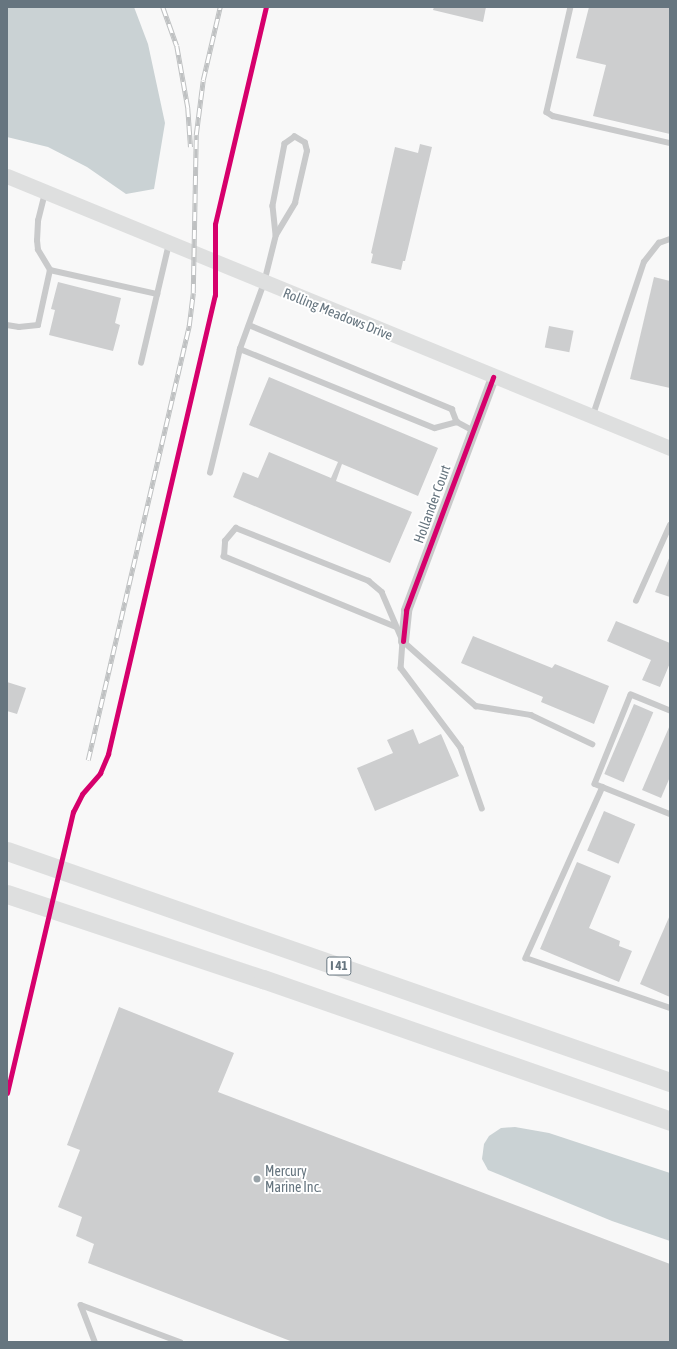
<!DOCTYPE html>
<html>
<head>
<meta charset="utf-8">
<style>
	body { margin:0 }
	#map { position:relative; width:677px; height:1349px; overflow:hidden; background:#f8f8f8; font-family:"Asap Condensed",sans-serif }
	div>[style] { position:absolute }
	.water>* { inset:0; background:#cad2d4 }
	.building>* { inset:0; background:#cdcecf; transform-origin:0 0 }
	.lane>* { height:5.5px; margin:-2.75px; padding:0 2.75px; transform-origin:2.75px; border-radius:2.75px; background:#c9cacb }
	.street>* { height:11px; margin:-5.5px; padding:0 5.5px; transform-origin:5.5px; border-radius:5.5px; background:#c9cacb }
	.secondary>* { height:15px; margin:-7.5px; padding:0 7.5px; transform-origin:7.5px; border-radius:7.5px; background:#dedfdf }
	.highway>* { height:19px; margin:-9.5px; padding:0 9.5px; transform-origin:9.5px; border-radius:9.5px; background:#dedfdf }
	.rail>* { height:4.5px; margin-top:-2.25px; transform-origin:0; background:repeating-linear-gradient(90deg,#fff 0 9px,#bfc1c2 0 18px); box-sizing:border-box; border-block:1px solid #bfc1c2 }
	.cycleway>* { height:5px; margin:-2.5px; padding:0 2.5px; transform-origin:2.5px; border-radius:2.5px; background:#d6006c }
	.dots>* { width:11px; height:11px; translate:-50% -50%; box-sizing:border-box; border:2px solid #fff; border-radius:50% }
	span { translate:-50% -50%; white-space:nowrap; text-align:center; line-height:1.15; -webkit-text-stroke:4px #fff; paint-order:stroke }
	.shield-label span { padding:1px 3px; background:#fff; border:1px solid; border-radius:3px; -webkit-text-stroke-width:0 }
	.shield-label { font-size:13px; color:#66757f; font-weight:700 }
	.street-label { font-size:14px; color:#66757f }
	.poi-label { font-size:14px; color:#66757f }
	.left { translate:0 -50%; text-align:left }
	.frame { position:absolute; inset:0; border:8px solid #66757f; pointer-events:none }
</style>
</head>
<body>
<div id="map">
	<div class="water">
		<div style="clip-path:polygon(7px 7px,134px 7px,148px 44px,165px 123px,154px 189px,126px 194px,87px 167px,48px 147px,7px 137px)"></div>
		<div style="clip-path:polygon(515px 1127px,549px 1133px,670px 1173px,670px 1241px,612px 1221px,488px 1170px,482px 1159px,484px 1144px,489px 1136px,501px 1128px)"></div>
	</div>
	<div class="building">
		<div style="clip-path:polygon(434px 7px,486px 7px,483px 22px,433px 10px)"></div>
		<div style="clip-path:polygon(589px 7px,670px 7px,670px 134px,593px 116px,606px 65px,576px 58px)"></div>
		<div style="clip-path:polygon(420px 144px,432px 147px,405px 261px,403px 261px,401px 270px,371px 263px,373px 254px,371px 253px,395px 147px,418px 153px)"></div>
		<div style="clip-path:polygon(654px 277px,670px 281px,670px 388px,630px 379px)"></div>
		<div style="clip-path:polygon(58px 282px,121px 298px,115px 323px,120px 325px,113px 351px,49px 335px,55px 310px,51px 309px)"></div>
		<div style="left:549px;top:326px;width:25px;height:22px;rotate:11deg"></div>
		<div style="clip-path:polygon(269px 377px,438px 448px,418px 496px,342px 464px,336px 481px,412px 512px,390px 563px,233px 497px,243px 472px,258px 478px,269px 452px,331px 478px,338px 462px,249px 425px)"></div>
		<div style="clip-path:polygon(670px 556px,670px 597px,655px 592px)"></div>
		<div style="clip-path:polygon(616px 621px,670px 643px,670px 663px,660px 687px,642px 680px,651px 660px,607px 641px)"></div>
		<div style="clip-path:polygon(473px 636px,552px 668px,555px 664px,609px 686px,594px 724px,541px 702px,543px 697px,461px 663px)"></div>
		<div style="clip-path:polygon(7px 682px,26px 688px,17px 714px,7px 711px)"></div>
		<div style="left:634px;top:704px;width:21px;height:76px;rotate:23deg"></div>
		<div style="clip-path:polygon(670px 725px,670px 777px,661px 798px,642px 790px)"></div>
		<div style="clip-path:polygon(413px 729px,419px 744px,441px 734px,459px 776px,375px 811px,357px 768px,393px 753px,387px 740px)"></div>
		<div style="left:604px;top:811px;width:34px;height:43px;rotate:23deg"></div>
		<div style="clip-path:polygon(577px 862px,611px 876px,589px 928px,620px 941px,619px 946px,632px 951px,619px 982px,540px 949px)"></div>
		<div style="clip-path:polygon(670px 915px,670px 997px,640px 984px)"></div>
		<div style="clip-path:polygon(119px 1007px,234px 1053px,218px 1092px,670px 1264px,670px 1342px,293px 1342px,88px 1263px,94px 1244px,76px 1236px,82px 1217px,58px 1207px,80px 1150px,67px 1145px)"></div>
	</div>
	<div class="lane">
		<div style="left:571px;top:7px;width:108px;rotate:102.9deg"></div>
		<div style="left:547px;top:112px;width:7px;rotate:34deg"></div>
		<div style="left:553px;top:116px;width:120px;rotate:13deg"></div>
		<div style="left:50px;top:270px;width:110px;rotate:12.6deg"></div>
		<div style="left:7px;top:325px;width:12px;rotate:9deg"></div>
		<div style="left:19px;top:327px;width:19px;rotate:-6deg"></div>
		<div style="left:38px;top:325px;width:56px;rotate:-77.7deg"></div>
		<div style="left:50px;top:270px;width:23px;rotate:-121deg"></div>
		<div style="left:38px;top:250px;width:9px;rotate:-96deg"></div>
		<div style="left:37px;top:241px;width:20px;rotate:-87deg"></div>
		<div style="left:38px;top:221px;width:29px;rotate:-76deg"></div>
		<div style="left:249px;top:325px;width:220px;rotate:22.5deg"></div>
		<div style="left:452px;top:409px;width:14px;rotate:69deg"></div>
		<div style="left:457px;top:422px;width:17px;rotate:28deg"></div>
		<div style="left:240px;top:349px;width:210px;rotate:22.1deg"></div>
		<div style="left:435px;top:428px;width:23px;rotate:-15deg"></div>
		<div style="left:141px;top:363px;width:122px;rotate:-76.8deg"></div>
		<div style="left:593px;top:415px;width:161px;rotate:-71.6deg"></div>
		<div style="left:644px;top:262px;width:24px;rotate:-52deg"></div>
		<div style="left:659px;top:243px;width:12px;rotate:-20deg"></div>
		<div style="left:210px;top:473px;width:128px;rotate:-76.4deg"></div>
		<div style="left:240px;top:349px;width:70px;rotate:-70deg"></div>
		<div style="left:264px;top:283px;width:49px;rotate:-76deg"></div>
		<div style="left:276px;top:235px;width:37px;rotate:-59deg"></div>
		<div style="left:295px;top:203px;width:53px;rotate:-77deg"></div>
		<div style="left:307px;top:151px;width:8px;rotate:-104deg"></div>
		<div style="left:305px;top:143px;width:12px;rotate:-149deg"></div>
		<div style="left:295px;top:137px;width:12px;rotate:145deg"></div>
		<div style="left:285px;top:144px;width:63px;rotate:101deg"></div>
		<div style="left:273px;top:206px;width:29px;rotate:84deg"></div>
		<div style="left:636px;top:601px;width:83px;rotate:-65.9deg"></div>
		<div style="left:395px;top:627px;width:185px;rotate:-157.7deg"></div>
		<div style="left:224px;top:557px;width:16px;rotate:-86deg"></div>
		<div style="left:225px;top:541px;width:17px;rotate:-50deg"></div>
		<div style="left:236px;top:528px;width:143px;rotate:21.7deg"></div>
		<div style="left:369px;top:581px;width:17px;rotate:40deg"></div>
		<div style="left:382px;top:592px;width:53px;rotate:66.8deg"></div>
		<div style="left:403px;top:641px;width:98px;rotate:41.7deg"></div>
		<div style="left:476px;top:706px;width:56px;rotate:9.3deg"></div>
		<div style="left:531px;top:715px;width:68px;rotate:25.4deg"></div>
		<div style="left:403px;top:641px;width:27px;rotate:94deg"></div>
		<div style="left:401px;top:668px;width:100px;rotate:53.1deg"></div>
		<div style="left:461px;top:748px;width:64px;rotate:70.7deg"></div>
		<div style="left:670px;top:711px;width:42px;rotate:-157.7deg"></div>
		<div style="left:631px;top:695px;width:96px;rotate:112deg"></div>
		<div style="left:595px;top:784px;width:81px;rotate:21.8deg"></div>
		<div style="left:603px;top:787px;width:188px;rotate:114.2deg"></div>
		<div style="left:526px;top:958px;width:152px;rotate:19.1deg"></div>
		<div style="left:81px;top:1305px;width:106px;rotate:20.5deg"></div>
		<div style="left:81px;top:1305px;width:40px;rotate:69deg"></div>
	</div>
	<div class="street">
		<div style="left:403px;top:641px;width:31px;rotate:-84deg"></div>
		<div style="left:406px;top:610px;width:249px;rotate:-69.5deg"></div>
	</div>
	<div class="secondary">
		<div style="left:7px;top:176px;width:717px;rotate:22.31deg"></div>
	</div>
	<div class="highway">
		<div style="left:7px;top:851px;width:702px;rotate:19.21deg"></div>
		<div style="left:7px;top:894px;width:270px;rotate:18.4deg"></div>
		<div style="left:263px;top:979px;width:431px;rotate:19.2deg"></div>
	</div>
	<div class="rail">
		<div style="left:163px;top:7px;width:41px;rotate:70.3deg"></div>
		<div style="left:177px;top:46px;width:63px;rotate:79.9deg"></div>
		<div style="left:188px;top:108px;width:39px;rotate:86deg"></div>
		<div style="left:88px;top:760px;width:446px;rotate:-76.9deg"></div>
		<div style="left:189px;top:326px;width:33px;rotate:-83deg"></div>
		<div style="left:193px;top:293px;width:158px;rotate:-88.9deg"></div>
		<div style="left:196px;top:135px;width:55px;rotate:-82.7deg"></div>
		<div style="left:203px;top:80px;width:75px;rotate:-76.9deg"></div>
	</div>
	<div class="cycleway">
		<div style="left:403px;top:641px;width:31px;rotate:-84deg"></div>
		<div style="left:406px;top:610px;width:249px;rotate:-69.5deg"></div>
		<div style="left:7px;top:1093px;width:289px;rotate:-76.8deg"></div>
		<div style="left:73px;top:812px;width:20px;rotate:-63deg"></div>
		<div style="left:82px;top:794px;width:28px;rotate:-49deg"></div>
		<div style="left:100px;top:773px;width:21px;rotate:-67deg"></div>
		<div style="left:108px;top:754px;width:471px;rotate:-76.9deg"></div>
		<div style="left:215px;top:295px;width:71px;rotate:-90deg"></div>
		<div style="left:215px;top:224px;width:223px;rotate:-76.8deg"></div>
	</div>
	<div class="dots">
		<div style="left:257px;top:1179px;background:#99a3a9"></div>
	</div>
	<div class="shield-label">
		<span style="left:339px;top:966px">I 41</span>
	</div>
	<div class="street-label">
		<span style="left:338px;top:314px;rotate:22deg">Rolling Meadows Drive</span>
		<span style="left:432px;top:504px;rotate:-70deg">Hollander Court</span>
	</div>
	<div class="poi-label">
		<span class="left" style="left:265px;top:1179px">Mercury<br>Marine Inc.</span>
	</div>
	<div class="frame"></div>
</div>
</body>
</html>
